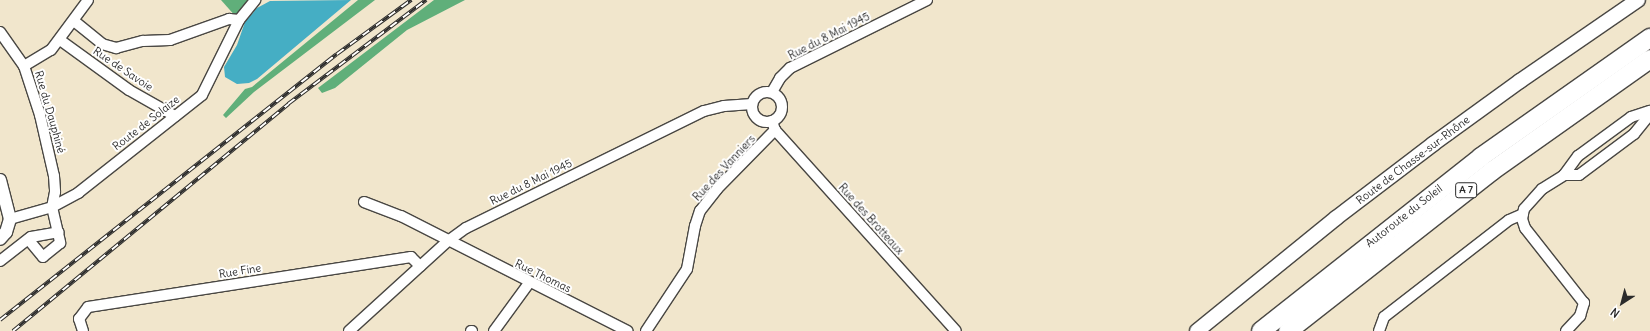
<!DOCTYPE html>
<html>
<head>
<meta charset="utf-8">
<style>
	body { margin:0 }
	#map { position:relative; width:1650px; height:331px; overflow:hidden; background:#f1e6cc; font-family:Delius,sans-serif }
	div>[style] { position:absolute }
	.forest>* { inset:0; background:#60af7a }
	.water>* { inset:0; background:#45aec4 }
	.roads { filter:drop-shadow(1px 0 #494743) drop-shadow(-1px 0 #494743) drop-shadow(0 1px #494743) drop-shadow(0 -1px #494743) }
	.minor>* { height:10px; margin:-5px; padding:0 5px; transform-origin:5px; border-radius:5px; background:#fff }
	.minor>.ring { margin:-5px; padding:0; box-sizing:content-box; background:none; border:10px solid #fff; border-radius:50% }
	.tertiary>* { height:12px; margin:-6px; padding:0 6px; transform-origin:6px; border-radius:6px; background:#fff }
	.secondary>* { height:14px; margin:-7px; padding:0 7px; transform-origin:7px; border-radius:7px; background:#fff }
	.motorway>* { height:18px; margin:-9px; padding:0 9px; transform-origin:9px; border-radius:9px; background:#fff }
	.rail>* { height:4px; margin-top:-2px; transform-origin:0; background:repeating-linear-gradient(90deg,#fff 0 8px,#2b2b2b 0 16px); box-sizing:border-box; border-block:1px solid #2b2b2b }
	span { translate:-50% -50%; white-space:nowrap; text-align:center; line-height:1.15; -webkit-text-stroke:4px #fff; paint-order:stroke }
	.shield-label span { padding:1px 3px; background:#fff; border:1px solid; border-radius:3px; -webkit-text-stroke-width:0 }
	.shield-label { font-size:10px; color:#2b2b2b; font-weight:700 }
	.street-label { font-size:11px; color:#2b2b2b }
	.north { position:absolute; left:1602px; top:283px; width:40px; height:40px; -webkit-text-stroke:3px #fff; paint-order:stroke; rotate:216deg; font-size:11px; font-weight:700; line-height:16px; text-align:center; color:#2b2b2b }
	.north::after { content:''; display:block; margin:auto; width:14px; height:18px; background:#2b2b2b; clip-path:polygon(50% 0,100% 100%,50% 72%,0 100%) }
</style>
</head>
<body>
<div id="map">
	<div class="forest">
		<div style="clip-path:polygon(221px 0,250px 0,237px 18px)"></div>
		<div style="clip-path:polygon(358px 0,375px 0,254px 92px,226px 118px,223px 115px,245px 89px,252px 87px)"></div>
		<div style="clip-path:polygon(434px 0,465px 0,407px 30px,335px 88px,322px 93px,318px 88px)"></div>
	</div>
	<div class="water">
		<div style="clip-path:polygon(351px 0,257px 79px,249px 83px,237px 84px,225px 77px,224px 67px,237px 45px,245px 22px,257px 8px,270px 1px)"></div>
	</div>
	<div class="roads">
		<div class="minor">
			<div style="left:74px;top:21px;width:36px;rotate:39deg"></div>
			<div style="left:102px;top:44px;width:15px;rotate:16deg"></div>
			<div style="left:116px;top:48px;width:28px;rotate:-15deg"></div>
			<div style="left:143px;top:41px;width:27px;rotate:-2deg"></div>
			<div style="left:170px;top:40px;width:63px;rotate:-19.6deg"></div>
			<div style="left:229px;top:19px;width:10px;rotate:6deg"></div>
			<div style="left:0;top:32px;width:42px;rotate:54.8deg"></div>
			<div style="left:24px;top:66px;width:52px;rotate:71.9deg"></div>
			<div style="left:40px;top:115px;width:63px;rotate:77.1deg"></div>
			<div style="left:54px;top:176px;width:16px;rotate:86deg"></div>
			<div style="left:55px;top:192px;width:15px;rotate:101deg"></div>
			<div style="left:52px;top:207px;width:37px;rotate:77deg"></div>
			<div style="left:60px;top:243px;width:22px;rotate:141deg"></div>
			<div style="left:43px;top:257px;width:23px;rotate:-130deg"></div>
			<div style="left:60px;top:40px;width:85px;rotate:35.9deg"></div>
			<div style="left:129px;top:90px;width:53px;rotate:29.5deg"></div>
			<div style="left:24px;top:66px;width:31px;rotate:-31deg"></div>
			<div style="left:51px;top:50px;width:62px;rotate:-53.5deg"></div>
			<div class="ring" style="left:752px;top:92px;width:20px;height:20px"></div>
			<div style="left:772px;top:92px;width:16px;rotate:-60deg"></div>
			<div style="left:780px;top:78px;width:14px;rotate:-45deg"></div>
			<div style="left:790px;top:68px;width:153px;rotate:-26.4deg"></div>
			<div style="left:772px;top:121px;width:9px;rotate:72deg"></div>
			<div style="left:775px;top:130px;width:270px;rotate:48deg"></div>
			<div style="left:1564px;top:175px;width:15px"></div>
			<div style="left:1579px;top:175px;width:69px;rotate:-36.7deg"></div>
			<div style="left:1634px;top:134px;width:26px;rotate:-51deg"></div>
			<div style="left:364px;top:202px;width:40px;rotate:21deg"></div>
			<div style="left:401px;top:216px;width:254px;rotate:26.9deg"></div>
			<div style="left:10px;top:219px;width:44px;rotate:-15.9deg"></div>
			<div style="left:52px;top:207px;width:30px;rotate:-28deg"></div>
			<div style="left:78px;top:193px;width:158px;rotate:-38.3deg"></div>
			<div style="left:202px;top:95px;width:84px;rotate:-63.7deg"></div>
			<div style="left:239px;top:20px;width:26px;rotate:-51deg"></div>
			<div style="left:0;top:261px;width:39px;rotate:-38deg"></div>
			<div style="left:31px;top:237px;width:28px;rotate:-10deg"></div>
			<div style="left:83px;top:331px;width:13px;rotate:-108deg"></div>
			<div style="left:79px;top:319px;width:15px;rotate:-53deg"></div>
			<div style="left:88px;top:307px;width:327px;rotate:-8.8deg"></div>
			<div style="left:411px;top:257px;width:13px;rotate:45deg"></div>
			<div style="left:349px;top:331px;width:134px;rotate:-42.3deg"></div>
			<div style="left:448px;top:241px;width:22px;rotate:-36deg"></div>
			<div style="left:466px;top:228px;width:265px;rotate:-26.2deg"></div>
			<div style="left:704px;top:111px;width:21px;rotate:-14deg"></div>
			<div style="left:724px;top:106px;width:28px;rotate:-4deg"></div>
			<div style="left:471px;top:331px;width:1px"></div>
			<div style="left:494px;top:331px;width:59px;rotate:-53.9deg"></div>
			<div style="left:646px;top:331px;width:74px;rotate:-56.5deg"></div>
			<div style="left:687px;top:269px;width:44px;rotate:-79.5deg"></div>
			<div style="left:695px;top:226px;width:16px;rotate:-72deg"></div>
			<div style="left:700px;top:211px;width:28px;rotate:-52deg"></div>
			<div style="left:717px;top:189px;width:83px;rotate:-45.5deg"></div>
			<div style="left:1379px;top:331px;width:15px;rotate:-70deg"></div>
			<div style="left:1384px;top:317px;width:158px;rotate:-37.8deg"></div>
			<div style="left:1509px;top:220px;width:15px;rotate:-23deg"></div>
			<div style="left:1566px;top:331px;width:21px;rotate:-47deg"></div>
			<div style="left:1580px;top:316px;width:14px;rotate:-73deg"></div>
			<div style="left:1584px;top:303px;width:95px;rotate:-128.2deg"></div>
			<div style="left:1525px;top:228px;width:9px;rotate:-108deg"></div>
			<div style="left:1522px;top:219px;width:10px;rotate:-79deg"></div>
			<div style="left:1524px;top:209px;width:27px;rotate:-48deg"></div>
			<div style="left:1542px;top:189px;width:26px;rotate:-32deg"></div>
			<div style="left:1564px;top:175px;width:24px;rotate:-54deg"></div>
			<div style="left:1578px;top:156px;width:66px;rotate:-36.3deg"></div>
			<div style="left:1631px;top:117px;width:20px;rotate:-18deg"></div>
		</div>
		<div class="tertiary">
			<div style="left:0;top:180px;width:40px;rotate:75.6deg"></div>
			<div style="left:10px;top:219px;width:14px;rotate:107deg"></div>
			<div style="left:6px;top:232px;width:9px;rotate:131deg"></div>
		</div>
		<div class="secondary">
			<div style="left:1197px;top:331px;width:179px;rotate:-39.1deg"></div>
			<div style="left:1336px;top:218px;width:122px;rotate:-37.3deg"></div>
			<div style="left:1433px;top:144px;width:107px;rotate:-35.9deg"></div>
			<div style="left:1520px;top:81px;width:143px;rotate:-34.5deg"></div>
		</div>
		<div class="motorway">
			<div style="left:1261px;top:331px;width:280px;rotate:-38.3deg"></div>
			<div style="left:1481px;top:157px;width:207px;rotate:-35.2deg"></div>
			<div style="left:1288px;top:331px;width:259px;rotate:-38.1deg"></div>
			<div style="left:1492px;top:171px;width:194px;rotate:-35.3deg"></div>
		</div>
	</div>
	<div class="rail">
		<div style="left:0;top:320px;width:429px;rotate:-38.3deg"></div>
		<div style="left:337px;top:54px;width:92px;rotate:-36.1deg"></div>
		<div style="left:13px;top:331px;width:357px;rotate:-39.5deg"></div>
		<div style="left:288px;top:104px;width:173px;rotate:-37deg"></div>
	</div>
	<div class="shield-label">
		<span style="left:1466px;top:190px">A 7</span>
	</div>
	<div class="street-label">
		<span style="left:829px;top:36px;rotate:-27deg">Rue du 8 Mai 1945</span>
		<span style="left:123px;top:69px;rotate:34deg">Rue de Savoie</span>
		<span style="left:50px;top:112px;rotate:74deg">Rue du Dauphiné</span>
		<span style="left:146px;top:123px;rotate:-38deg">Route de Solaize</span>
		<span style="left:1413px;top:160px;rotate:-37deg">Route de Chasse-sur-Rhône</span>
		<span style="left:724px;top:168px;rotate:-47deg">Rue des Vanniers</span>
		<span style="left:531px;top:182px;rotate:-26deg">Rue du 8 Mai 1945</span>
		<span style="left:1404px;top:216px;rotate:-38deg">Autoroute du Soleil</span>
		<span style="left:871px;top:219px;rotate:48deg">Rue des Brotteaux</span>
		<span style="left:240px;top:271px;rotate:-9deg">Rue Fine</span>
		<span style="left:543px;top:276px;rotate:26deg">Rue Thomas</span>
	</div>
	<div class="north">N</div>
</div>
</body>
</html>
